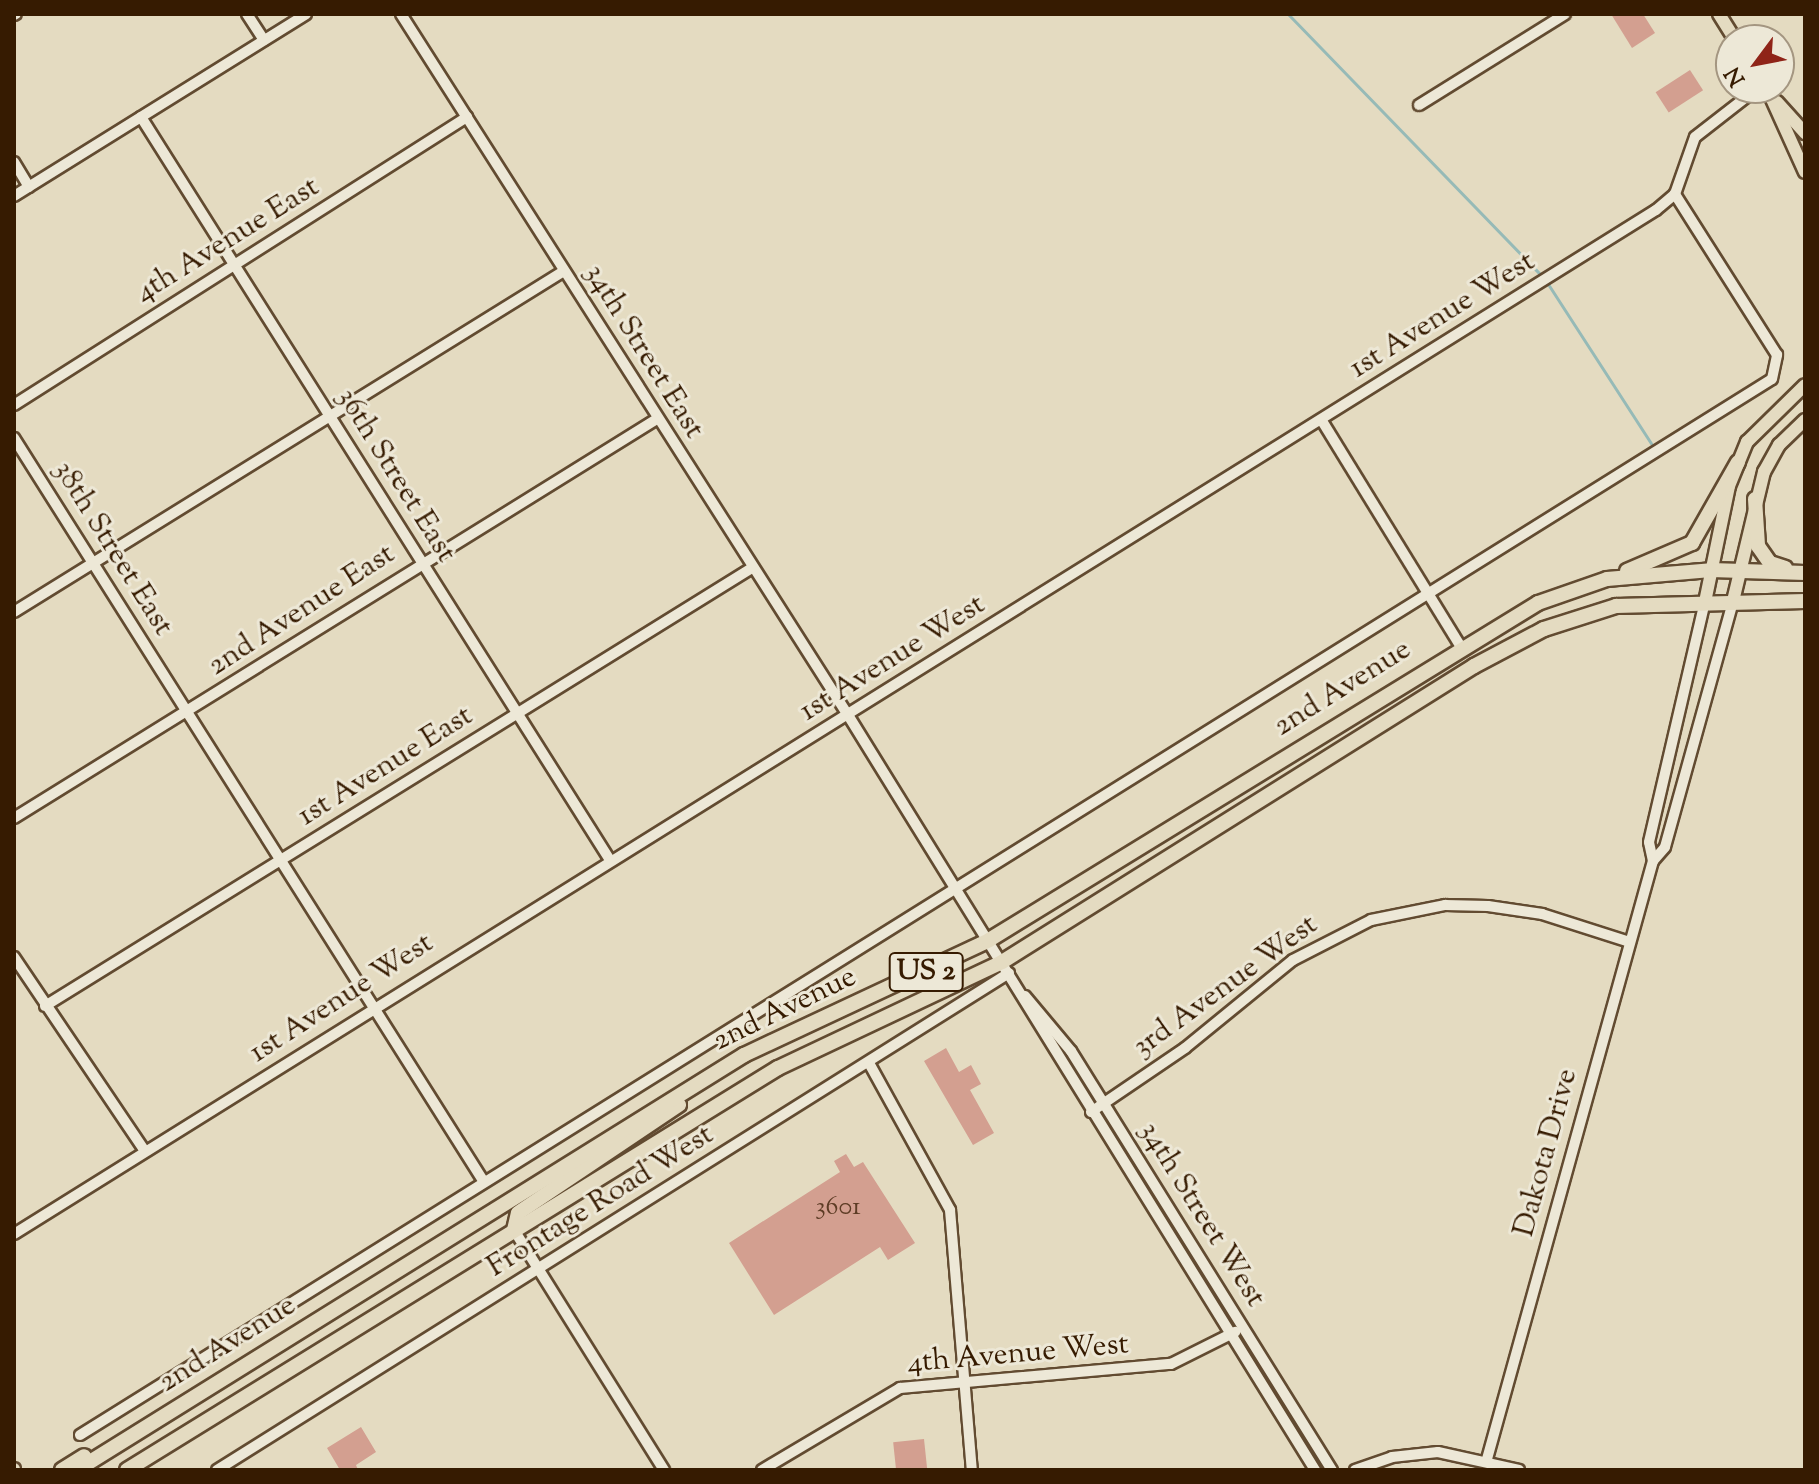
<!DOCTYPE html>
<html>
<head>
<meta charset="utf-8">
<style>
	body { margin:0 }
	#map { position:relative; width:1819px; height:1484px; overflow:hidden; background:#e4dbc1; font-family:"Sorts Mill Goudy",serif }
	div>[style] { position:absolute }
	.stream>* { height:3px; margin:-1.5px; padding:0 1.5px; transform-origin:1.5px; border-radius:1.5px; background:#96bab7 }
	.building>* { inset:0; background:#d39f90; transform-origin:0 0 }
	.roads { filter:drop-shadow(2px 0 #624b31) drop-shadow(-2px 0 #624b31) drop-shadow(0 2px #624b31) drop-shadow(0 -2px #624b31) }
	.minor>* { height:10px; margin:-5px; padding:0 5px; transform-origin:5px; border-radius:5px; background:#ede8d7 }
	.major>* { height:12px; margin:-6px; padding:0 6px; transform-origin:6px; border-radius:6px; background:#e4dbc1 }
	.highway>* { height:14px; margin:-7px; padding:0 7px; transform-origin:7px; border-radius:7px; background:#e4dbc1 }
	span { translate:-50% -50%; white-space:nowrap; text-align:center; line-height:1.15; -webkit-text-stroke:6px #ede8d7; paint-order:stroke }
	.number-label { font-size:26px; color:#5d3c25 }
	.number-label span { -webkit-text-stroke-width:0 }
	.shield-label span { padding:2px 6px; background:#ede8d7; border:2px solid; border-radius:6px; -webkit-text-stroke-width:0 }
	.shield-label { font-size:28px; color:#361b01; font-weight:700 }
	.street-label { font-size:30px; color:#361b01 }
	.frame { position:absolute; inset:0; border:16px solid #361b01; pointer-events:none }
	.north { position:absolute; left:1715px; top:24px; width:80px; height:80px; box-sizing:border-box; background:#ede8d7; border:2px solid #a49681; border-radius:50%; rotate:238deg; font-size:22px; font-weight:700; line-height:32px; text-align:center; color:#361b01 }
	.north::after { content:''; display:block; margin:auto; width:28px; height:36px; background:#8f2418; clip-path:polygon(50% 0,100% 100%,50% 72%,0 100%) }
</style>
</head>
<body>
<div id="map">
	<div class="stream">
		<div style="left:1288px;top:14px;width:366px;rotate:45.9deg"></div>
		<div style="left:1548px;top:284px;width:192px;rotate:57.1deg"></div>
	</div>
	<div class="building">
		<div style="clip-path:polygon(1611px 14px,1643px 14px,1655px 33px,1632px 48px)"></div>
		<div style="left:1690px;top:70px;width:24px;height:41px;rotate:57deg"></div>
		<div style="clip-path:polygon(946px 1048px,959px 1072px,971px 1065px,981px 1084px,970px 1090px,994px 1133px,973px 1145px,924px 1061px)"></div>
		<div style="clip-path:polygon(846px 1154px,854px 1167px,863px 1162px,915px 1243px,888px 1260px,880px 1247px,774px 1315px,729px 1243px,840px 1172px,834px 1161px)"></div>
		<div style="clip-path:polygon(361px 1427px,376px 1452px,356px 1465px,358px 1470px,340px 1470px,327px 1448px)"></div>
		<div style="left:924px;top:1439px;width:31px;height:31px;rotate:84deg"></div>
	</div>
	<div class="roads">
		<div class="minor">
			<div style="left:247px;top:14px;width:31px;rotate:57deg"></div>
			<div style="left:401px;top:14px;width:831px;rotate:57.48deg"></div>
			<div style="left:848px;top:715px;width:888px;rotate:58.26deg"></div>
			<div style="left:14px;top:15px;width:2px;rotate:-27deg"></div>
			<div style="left:1419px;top:105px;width:172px;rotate:-31.9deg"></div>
			<div style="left:141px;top:117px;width:879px;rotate:57.74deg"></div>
			<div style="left:14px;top:162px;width:29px;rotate:59deg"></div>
			<div style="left:14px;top:196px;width:344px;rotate:-31.9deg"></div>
			<div style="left:14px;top:405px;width:537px;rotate:-32.45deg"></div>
			<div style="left:1322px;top:421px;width:263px;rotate:58.4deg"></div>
			<div style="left:14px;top:438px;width:880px;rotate:57.72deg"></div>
			<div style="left:14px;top:612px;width:647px;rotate:-31.8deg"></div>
			<div style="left:14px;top:818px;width:757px;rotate:-31.82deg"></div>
			<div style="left:1653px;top:861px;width:19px;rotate:-102deg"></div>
			<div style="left:1649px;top:842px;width:246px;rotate:-76.9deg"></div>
			<div style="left:14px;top:957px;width:234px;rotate:56deg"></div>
			<div style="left:1025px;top:996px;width:72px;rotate:50.1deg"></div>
			<div style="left:1071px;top:1051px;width:494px;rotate:58.1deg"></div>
			<div style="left:45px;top:1006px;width:832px;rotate:-31.78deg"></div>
			<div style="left:869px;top:1063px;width:168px;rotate:61.1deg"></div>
			<div style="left:950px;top:1210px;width:261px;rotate:85.2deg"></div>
			<div style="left:1091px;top:1112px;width:114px;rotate:-34.2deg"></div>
			<div style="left:1185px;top:1048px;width:139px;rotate:-39.2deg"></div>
			<div style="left:1293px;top:960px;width:88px;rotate:-27.1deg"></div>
			<div style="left:1371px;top:920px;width:76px;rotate:-11.5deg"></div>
			<div style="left:1445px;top:905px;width:43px;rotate:1.3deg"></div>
			<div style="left:1488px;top:906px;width:55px;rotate:8.4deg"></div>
			<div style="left:1542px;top:914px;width:92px;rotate:17.7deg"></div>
			<div style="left:514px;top:1230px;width:283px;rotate:58deg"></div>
			<div style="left:14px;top:1234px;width:1935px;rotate:-31.95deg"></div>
			<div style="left:1656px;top:210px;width:25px;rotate:-40deg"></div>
			<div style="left:1675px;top:194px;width:60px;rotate:-70.7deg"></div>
			<div style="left:1695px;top:137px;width:80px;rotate:-37.9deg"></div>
			<div style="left:80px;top:1435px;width:1994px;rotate:-31.97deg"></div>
			<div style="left:1772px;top:379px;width:25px;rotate:-78deg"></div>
			<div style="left:1777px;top:355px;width:191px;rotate:-122.4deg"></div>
			<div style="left:1487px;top:1459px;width:621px;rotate:-74.49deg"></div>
			<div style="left:1653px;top:861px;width:18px;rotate:-49deg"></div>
			<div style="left:1665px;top:847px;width:255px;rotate:-74.5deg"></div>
			<div style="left:217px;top:1470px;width:935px;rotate:-32.11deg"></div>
			<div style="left:762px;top:1470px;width:161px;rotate:-30.7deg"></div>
			<div style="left:900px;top:1388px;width:272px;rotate:-5.1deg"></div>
			<div style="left:1171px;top:1364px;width:72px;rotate:-26.6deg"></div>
			<div style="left:1355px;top:1470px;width:39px;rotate:-19deg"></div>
			<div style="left:1392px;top:1457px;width:46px;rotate:-6.2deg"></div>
			<div style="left:1438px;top:1452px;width:83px;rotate:12.5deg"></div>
		</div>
		<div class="major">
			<div style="left:1719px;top:14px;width:31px;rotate:58deg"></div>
			<div style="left:1767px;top:88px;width:92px;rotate:65.7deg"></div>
			<div style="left:1777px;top:102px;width:42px;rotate:47.9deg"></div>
			<div style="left:1733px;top:601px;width:133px;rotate:-76.5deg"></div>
			<div style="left:1764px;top:472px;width:31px;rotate:-61deg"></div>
			<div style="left:1779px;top:445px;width:36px;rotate:-44deg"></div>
			<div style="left:1705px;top:602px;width:118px;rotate:-78.3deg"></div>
			<div style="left:1729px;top:486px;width:48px;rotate:-67.8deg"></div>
			<div style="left:1747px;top:442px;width:81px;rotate:-44.5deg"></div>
			<div style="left:14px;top:1469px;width:1px;rotate:90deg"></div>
		</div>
		<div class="highway">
			<div style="left:1755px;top:499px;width:47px;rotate:86.3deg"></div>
			<div style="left:1758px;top:546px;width:21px;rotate:55deg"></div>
			<div style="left:1770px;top:563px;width:16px;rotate:18deg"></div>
			<div style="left:1627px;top:571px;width:71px;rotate:-23.3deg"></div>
			<div style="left:1692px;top:543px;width:93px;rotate:-60.4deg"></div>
			<div style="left:514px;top:1230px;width:17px;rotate:-77deg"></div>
			<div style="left:518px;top:1213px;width:194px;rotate:-33.9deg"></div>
			<div style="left:62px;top:1470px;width:26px;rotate:-32deg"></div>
			<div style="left:77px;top:1470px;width:786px;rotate:-31.89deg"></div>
			<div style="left:744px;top:1055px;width:271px;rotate:-25.1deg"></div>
			<div style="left:989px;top:940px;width:644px;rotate:-31.54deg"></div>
			<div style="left:1538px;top:603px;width:73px;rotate:-19.2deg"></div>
			<div style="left:1607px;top:579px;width:104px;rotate:-4.9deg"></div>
			<div style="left:1711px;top:570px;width:94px;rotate:1.8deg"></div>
			<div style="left:127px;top:1470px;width:765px;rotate:-31.7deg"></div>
			<div style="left:778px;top:1068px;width:248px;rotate:-25.3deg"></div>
			<div style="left:1002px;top:962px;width:557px;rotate:-32.09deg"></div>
			<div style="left:1474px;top:666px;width:79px;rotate:-27.9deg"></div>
			<div style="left:1544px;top:629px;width:76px;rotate:-17.7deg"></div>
			<div style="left:1616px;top:606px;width:189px;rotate:-1.5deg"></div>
		</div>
	</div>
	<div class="number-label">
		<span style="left:838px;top:1208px">3601</span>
	</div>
	<div class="shield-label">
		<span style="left:926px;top:972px">US 2</span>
	</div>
	<div class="street-label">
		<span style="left:228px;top:241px;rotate:-32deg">4th Avenue East</span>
		<span style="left:1443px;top:316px;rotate:-32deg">1st Avenue West</span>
		<span style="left:643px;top:352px;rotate:58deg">34th Street East</span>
		<span style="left:395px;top:476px;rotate:58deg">36th Street East</span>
		<span style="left:112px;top:549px;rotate:58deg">38th Street East</span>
		<span style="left:302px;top:611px;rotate:-33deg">2nd Avenue East</span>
		<span style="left:893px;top:659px;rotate:-32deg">1st Avenue West</span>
		<span style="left:1343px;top:689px;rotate:-32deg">2nd Avenue</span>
		<span style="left:386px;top:767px;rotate:-32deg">1st Avenue East</span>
		<span style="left:1226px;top:987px;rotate:-36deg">3rd Avenue West</span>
		<span style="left:342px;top:999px;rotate:-33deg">1st Avenue West</span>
		<span style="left:785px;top:1010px;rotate:-26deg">2nd Avenue</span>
		<span style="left:1547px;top:1153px;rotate:-75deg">Dakota Drive</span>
		<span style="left:601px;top:1202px;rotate:-32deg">Frontage Road West</span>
		<span style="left:1201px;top:1215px;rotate:58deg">34th Street West</span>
		<span style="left:228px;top:1345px;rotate:-32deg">2nd Avenue</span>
		<span style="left:1018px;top:1355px;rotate:-5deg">4th Avenue West</span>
	</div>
	<div class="frame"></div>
	<div class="north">N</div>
</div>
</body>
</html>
